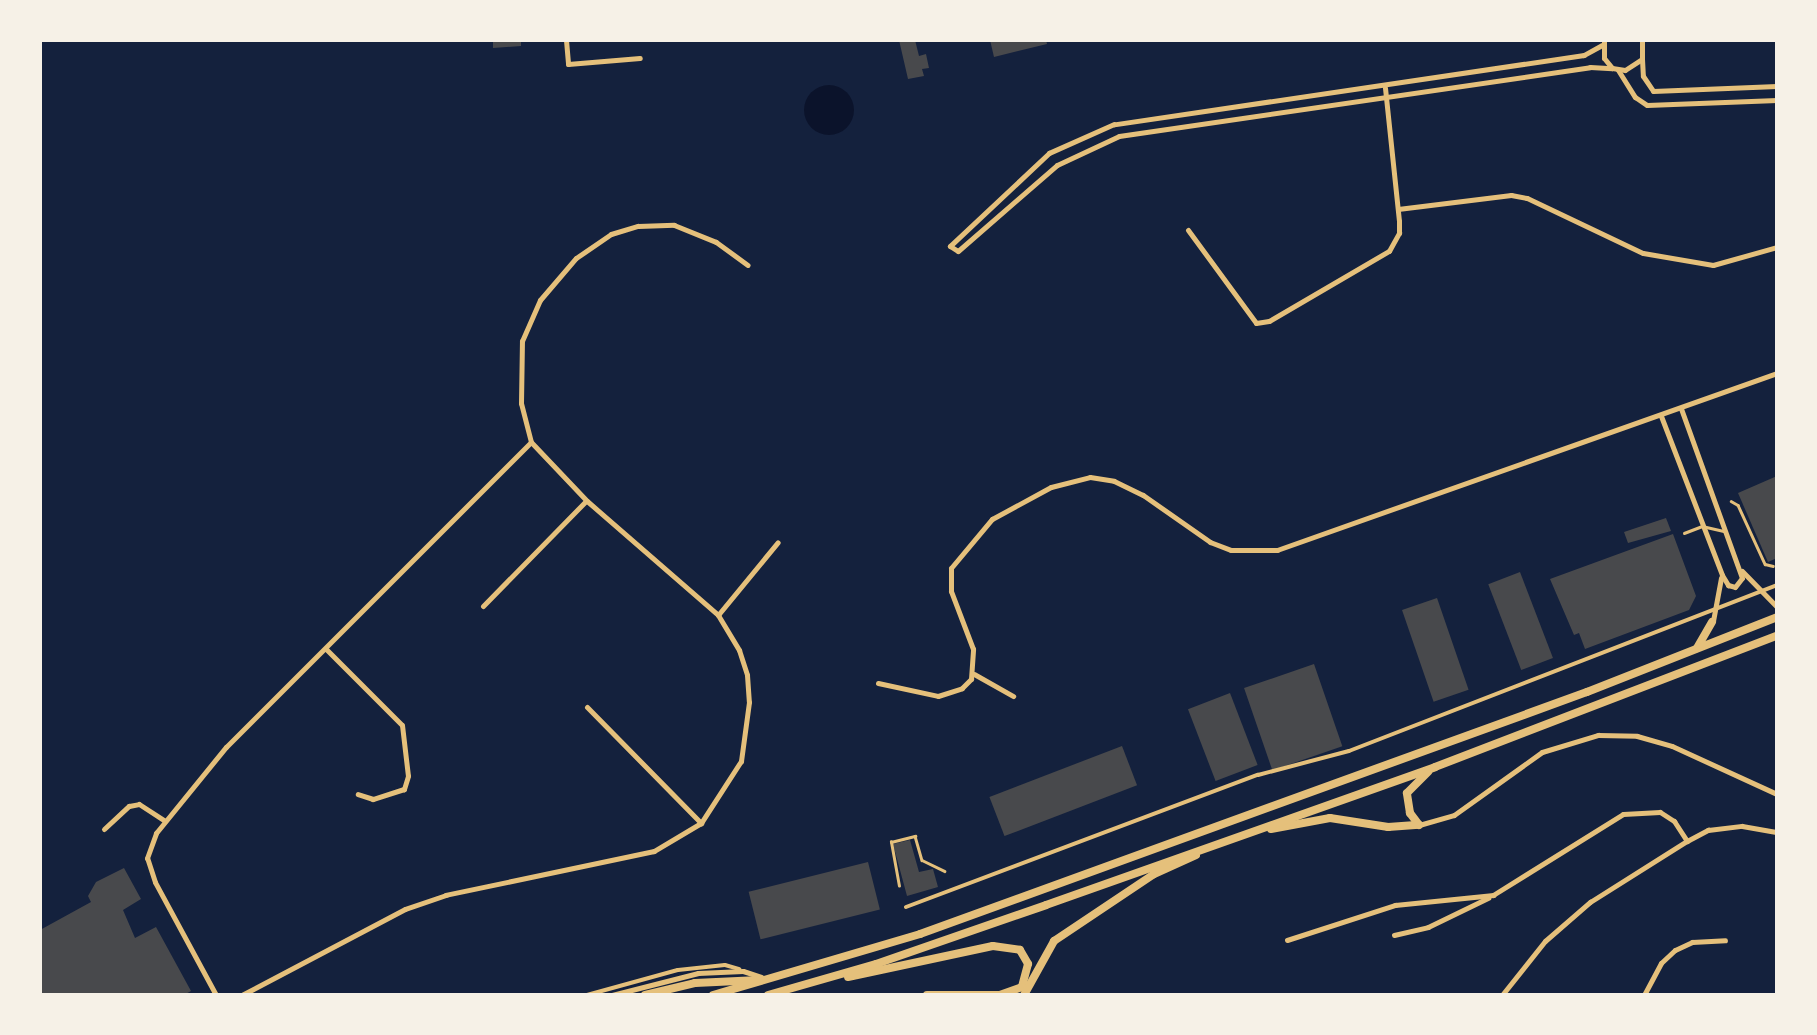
<!DOCTYPE html>
<html>
<head>
<meta charset="utf-8">
<style>
	body { margin:0 }
	#map { position:relative; width:1817px; height:1035px; overflow:hidden; background:#14213d; font-family:Rubik,sans-serif }
	div>[style] { position:absolute }
	.water>* { inset:0; background:#0b132b }
	.round { border-radius:50% }
	.building>* { inset:0; background:#48494c; transform-origin:0 0 }
	.service>* { height:2.5px; margin:-1.25px; padding:0 1.25px; transform-origin:1.25px; border-radius:1.25px; background:#e5c07b }
	.pedestrian>* { height:4px; margin:-2px; padding:0 2px; transform-origin:2px; border-radius:2px; background:#e5c07b }
	.minor>* { height:5px; margin:-2.5px; padding:0 2.5px; transform-origin:2.5px; border-radius:2.5px; background:#e5c07b }
	.primary>* { height:8px; margin:-4px; padding:0 4px; transform-origin:4px; border-radius:4px; background:#e5c07b }
	span { translate:-50% -50%; white-space:nowrap; text-align:center; line-height:1.15; -webkit-text-stroke:10px #f6f1e7; paint-order:stroke }
	.frame { position:absolute; inset:0; border:42px solid #f6f1e7; pointer-events:none }
</style>
</head>
<body>
<div id="map">
	<div class="water">
		<div class="round" style="left:804px;top:85px;width:50px;height:50px"></div>
	</div>
	<div class="building">
		<div style="clip-path:polygon(493px 40px,521px 40px,521px 46px,493px 48px)"></div>
		<div style="clip-path:polygon(899px 40px,915px 40px,919px 56px,926px 54px,929px 68px,922px 69px,924px 76px,908px 79px)"></div>
		<div style="clip-path:polygon(990px 40px,1046px 40px,1047px 44px,994px 57px)"></div>
		<div style="clip-path:polygon(1777px 476px,1777px 558px,1768px 562px,1738px 493px)"></div>
		<div style="clip-path:polygon(1666px 518px,1671px 531px,1628px 543px,1624px 532px)"></div>
		<div style="clip-path:polygon(1673px 534px,1696px 596px,1689px 610px,1585px 649px,1579px 633px,1574px 635px,1550px 579px)"></div>
		<div style="left:1520px;top:572px;width:92px;height:34px;rotate:69deg"></div>
		<div style="left:1437px;top:598px;width:97px;height:37px;rotate:71deg"></div>
		<div style="left:1314px;top:664px;width:87px;height:74px;rotate:71deg"></div>
		<div style="left:1230px;top:693px;width:77px;height:45px;rotate:69deg"></div>
		<div style="left:1122px;top:746px;width:42px;height:142px;rotate:69deg"></div>
		<div style="clip-path:polygon(910px 840px,919px 872px,933px 869px,938px 887px,907px 896px,893px 844px)"></div>
		<div style="left:868px;top:862px;width:49px;height:123px;rotate:76deg"></div>
		<div style="clip-path:polygon(124px 868px,141px 899px,123px 910px,135px 938px,156px 927px,191px 991px,184px 995px,40px 995px,40px 930px,91px 902px,88px 896px,96px 882px)"></div>
	</div>
	<div class="service">
		<div style="left:1731px;top:501px;width:8px;rotate:30deg"></div>
		<div style="left:1738px;top:505px;width:65px;rotate:65.4deg"></div>
		<div style="left:1765px;top:564px;width:8px;rotate:14deg"></div>
		<div style="left:1684px;top:533px;width:19px;rotate:-21deg"></div>
		<div style="left:1702px;top:526px;width:23px;rotate:13deg"></div>
		<div style="left:899px;top:886px;width:45px;rotate:-100.3deg"></div>
		<div style="left:891px;top:842px;width:25px;rotate:-14deg"></div>
		<div style="left:915px;top:836px;width:25px;rotate:74deg"></div>
		<div style="left:922px;top:860px;width:25px;rotate:26deg"></div>
	</div>
	<div class="pedestrian">
		<div style="left:906px;top:907px;width:376px;rotate:-20.6deg"></div>
		<div style="left:1258px;top:775px;width:94px;rotate:-14.8deg"></div>
		<div style="left:1349px;top:751px;width:459px;rotate:-21.2deg"></div>
		<div style="left:587px;top:995px;width:94px;rotate:-15.4deg"></div>
		<div style="left:678px;top:970px;width:47px;rotate:-6.1deg"></div>
		<div style="left:725px;top:965px;width:15px;rotate:16deg"></div>
	</div>
	<div class="minor">
		<div style="left:566px;top:40px;width:24px;rotate:85deg"></div>
		<div style="left:568px;top:64px;width:72px;rotate:-4.8deg"></div>
		<div style="left:1604px;top:40px;width:18px;rotate:90deg"></div>
		<div style="left:1604px;top:58px;width:13px;rotate:51deg"></div>
		<div style="left:1612px;top:68px;width:13px;rotate:9deg"></div>
		<div style="left:1625px;top:70px;width:20px;rotate:-33deg"></div>
		<div style="left:1642px;top:59px;width:19px;rotate:-90deg"></div>
		<div style="left:1602px;top:45px;width:21px;rotate:151deg"></div>
		<div style="left:1584px;top:55px;width:475px;rotate:171.6deg"></div>
		<div style="left:1114px;top:124px;width:71px;rotate:156deg"></div>
		<div style="left:1049px;top:153px;width:136px;rotate:136.8deg"></div>
		<div style="left:950px;top:246px;width:9px;rotate:32deg"></div>
		<div style="left:958px;top:251px;width:131px;rotate:-41deg"></div>
		<div style="left:1057px;top:165px;width:68px;rotate:-25.1deg"></div>
		<div style="left:1119px;top:136px;width:476px;rotate:-8.3deg"></div>
		<div style="left:1590px;top:67px;width:22px;rotate:3deg"></div>
		<div style="left:1642px;top:59px;width:17px;rotate:87deg"></div>
		<div style="left:1643px;top:76px;width:18px;rotate:56deg"></div>
		<div style="left:1653px;top:91px;width:124px;rotate:-2.3deg"></div>
		<div style="left:1618px;top:70px;width:32px;rotate:58deg"></div>
		<div style="left:1635px;top:97px;width:14px;rotate:34deg"></div>
		<div style="left:1647px;top:105px;width:130px;rotate:-2.2deg"></div>
		<div style="left:1398px;top:209px;width:114px;rotate:-7.1deg"></div>
		<div style="left:1511px;top:195px;width:16px;rotate:11deg"></div>
		<div style="left:1527px;top:198px;width:128px;rotate:25.4deg"></div>
		<div style="left:1643px;top:253px;width:71px;rotate:9.7deg"></div>
		<div style="left:1713px;top:265px;width:66px;rotate:-15.7deg"></div>
		<div style="left:1188px;top:230px;width:115px;rotate:53.8deg"></div>
		<div style="left:1256px;top:323px;width:13px;rotate:-9deg"></div>
		<div style="left:1269px;top:321px;width:139px;rotate:-30.3deg"></div>
		<div style="left:1389px;top:251px;width:21px;rotate:-61deg"></div>
		<div style="left:1399px;top:233px;width:12px;rotate:-90deg"></div>
		<div style="left:1399px;top:221px;width:134px;rotate:-96deg"></div>
		<div style="left:1661px;top:416px;width:170px;rotate:69deg"></div>
		<div style="left:1722px;top:575px;width:12px;rotate:59deg"></div>
		<div style="left:1728px;top:585px;width:7px;rotate:16deg"></div>
		<div style="left:1735px;top:587px;width:11px;rotate:-52deg"></div>
		<div style="left:1742px;top:578px;width:180px;rotate:-109.8deg"></div>
		<div style="left:531px;top:442px;width:40px;rotate:-104.4deg"></div>
		<div style="left:521px;top:403px;width:62px;rotate:-89.1deg"></div>
		<div style="left:522px;top:341px;width:45px;rotate:-66.3deg"></div>
		<div style="left:540px;top:300px;width:55px;rotate:-49.4deg"></div>
		<div style="left:576px;top:258px;width:42px;rotate:-34.4deg"></div>
		<div style="left:611px;top:234px;width:28px;rotate:-17deg"></div>
		<div style="left:638px;top:226px;width:36px;rotate:-2deg"></div>
		<div style="left:674px;top:225px;width:45px;rotate:22deg"></div>
		<div style="left:716px;top:242px;width:39px;rotate:36deg"></div>
		<div style="left:1742px;top:571px;width:50px;rotate:45.8deg"></div>
		<div style="left:483px;top:606px;width:147px;rotate:-45.6deg"></div>
		<div style="left:718px;top:615px;width:94px;rotate:-50.6deg"></div>
		<div style="left:1713px;top:621px;width:44px;rotate:-79.5deg"></div>
		<div style="left:326px;top:649px;width:107px;rotate:45deg"></div>
		<div style="left:402px;top:725px;width:51px;rotate:83.3deg"></div>
		<div style="left:408px;top:776px;width:14px;rotate:107deg"></div>
		<div style="left:404px;top:789px;width:33px;rotate:162deg"></div>
		<div style="left:373px;top:799px;width:16px;rotate:-162deg"></div>
		<div style="left:974px;top:674px;width:45px;rotate:29.4deg"></div>
		<div style="left:878px;top:683px;width:61px;rotate:12.2deg"></div>
		<div style="left:938px;top:696px;width:25px;rotate:-18deg"></div>
		<div style="left:962px;top:688px;width:13px;rotate:-45deg"></div>
		<div style="left:971px;top:679px;width:30px;rotate:-86deg"></div>
		<div style="left:973px;top:649px;width:62px;rotate:-110.8deg"></div>
		<div style="left:951px;top:591px;width:23px;rotate:-90deg"></div>
		<div style="left:951px;top:568px;width:64px;rotate:-50.1deg"></div>
		<div style="left:992px;top:519px;width:67px;rotate:-28.5deg"></div>
		<div style="left:1051px;top:487px;width:40px;rotate:-14.4deg"></div>
		<div style="left:1090px;top:477px;width:24px;rotate:9deg"></div>
		<div style="left:1114px;top:481px;width:32px;rotate:26deg"></div>
		<div style="left:1143px;top:495px;width:82px;rotate:35deg"></div>
		<div style="left:1210px;top:542px;width:22px;rotate:21deg"></div>
		<div style="left:1231px;top:550px;width:46px"></div>
		<div style="left:1277px;top:550px;width:530px;rotate:-19.49deg"></div>
		<div style="left:587px;top:707px;width:163px;rotate:45.5deg"></div>
		<div style="left:1419px;top:825px;width:36px;rotate:-16deg"></div>
		<div style="left:1454px;top:815px;width:108px;rotate:-35.6deg"></div>
		<div style="left:1542px;top:752px;width:59px;rotate:-16.9deg"></div>
		<div style="left:1598px;top:735px;width:39px;rotate:1deg"></div>
		<div style="left:1637px;top:736px;width:36px;rotate:16deg"></div>
		<div style="left:1672px;top:746px;width:115px;rotate:24.6deg"></div>
		<div style="left:104px;top:829px;width:34px;rotate:-43deg"></div>
		<div style="left:129px;top:806px;width:10px;rotate:-11deg"></div>
		<div style="left:139px;top:804px;width:30px;rotate:33deg"></div>
		<div style="left:1394px;top:935px;width:35px;rotate:-13deg"></div>
		<div style="left:1428px;top:927px;width:67px;rotate:-25.8deg"></div>
		<div style="left:1287px;top:940px;width:114px;rotate:-18deg"></div>
		<div style="left:1395px;top:905px;width:99px;rotate:-5.8deg"></div>
		<div style="left:1493px;top:895px;width:153px;rotate:-31.9deg"></div>
		<div style="left:1623px;top:814px;width:37px;rotate:-3deg"></div>
		<div style="left:1660px;top:812px;width:17px;rotate:33deg"></div>
		<div style="left:1674px;top:821px;width:24px;rotate:57deg"></div>
		<div style="left:216px;top:995px;width:128px;rotate:-118.4deg"></div>
		<div style="left:155px;top:882px;width:25px;rotate:-108deg"></div>
		<div style="left:147px;top:858px;width:27px;rotate:-70deg"></div>
		<div style="left:156px;top:833px;width:111px;rotate:-50.9deg"></div>
		<div style="left:226px;top:747px;width:431px;rotate:-45deg"></div>
		<div style="left:531px;top:442px;width:81px;rotate:46.5deg"></div>
		<div style="left:587px;top:501px;width:174px;rotate:41deg"></div>
		<div style="left:718px;top:615px;width:41px;rotate:59deg"></div>
		<div style="left:739px;top:650px;width:26px;rotate:72deg"></div>
		<div style="left:747px;top:675px;width:27px;rotate:86deg"></div>
		<div style="left:749px;top:702px;width:60px;rotate:97.7deg"></div>
		<div style="left:741px;top:761px;width:74px;rotate:122.8deg"></div>
		<div style="left:701px;top:823px;width:55px;rotate:149.2deg"></div>
		<div style="left:654px;top:851px;width:213px;rotate:168.1deg"></div>
		<div style="left:446px;top:895px;width:43px;rotate:161.1deg"></div>
		<div style="left:405px;top:909px;width:184px;rotate:152.2deg"></div>
		<div style="left:612px;top:995px;width:89px;rotate:-14.3deg"></div>
		<div style="left:698px;top:973px;width:45px;rotate:-2.5deg"></div>
		<div style="left:743px;top:971px;width:19px;rotate:18deg"></div>
		<div style="left:1502px;top:995px;width:69px;rotate:-51.5deg"></div>
		<div style="left:1545px;top:941px;width:60px;rotate:-40.9deg"></div>
		<div style="left:1590px;top:902px;width:115px;rotate:-32.2deg"></div>
		<div style="left:1687px;top:841px;width:24px;rotate:-28deg"></div>
		<div style="left:1708px;top:830px;width:34px;rotate:-7deg"></div>
		<div style="left:1742px;top:826px;width:36px;rotate:10deg"></div>
		<div style="left:1644px;top:995px;width:36px;rotate:-62deg"></div>
		<div style="left:1661px;top:963px;width:19px;rotate:-43deg"></div>
		<div style="left:1675px;top:950px;width:19px;rotate:-25deg"></div>
		<div style="left:1692px;top:942px;width:33px;rotate:-3deg"></div>
	</div>
	<div class="primary">
		<div style="left:1697px;top:648px;width:30px;rotate:-60deg"></div>
		<div style="left:1419px;top:825px;width:15px;rotate:-127deg"></div>
		<div style="left:1410px;top:813px;width:20px;rotate:-99deg"></div>
		<div style="left:1407px;top:793px;width:30px;rotate:-45deg"></div>
		<div style="left:1271px;top:829px;width:60px;rotate:-10.6deg"></div>
		<div style="left:1330px;top:818px;width:59px;rotate:8.8deg"></div>
		<div style="left:1388px;top:827px;width:31px;rotate:-4deg"></div>
		<div style="left:848px;top:977px;width:148px;rotate:-12.1deg"></div>
		<div style="left:993px;top:946px;width:27px;rotate:8deg"></div>
		<div style="left:1020px;top:950px;width:16px;rotate:60deg"></div>
		<div style="left:1028px;top:964px;width:24px;rotate:105deg"></div>
		<div style="left:1022px;top:987px;width:23px;rotate:160deg"></div>
		<div style="left:1000px;top:995px;width:26px;rotate:180deg"></div>
		<div style="left:645px;top:995px;width:51px;rotate:-13.5deg"></div>
		<div style="left:695px;top:983px;width:64px;rotate:-2.7deg"></div>
		<div style="left:713px;top:995px;width:216px;rotate:-16.4deg"></div>
		<div style="left:920px;top:934px;width:710px;rotate:-19.94deg"></div>
		<div style="left:1587px;top:692px;width:204px;rotate:-21.5deg"></div>
		<div style="left:768px;top:995px;width:112px;rotate:-16deg"></div>
		<div style="left:876px;top:964px;width:180px;rotate:-19.1deg"></div>
		<div style="left:1046px;top:905px;width:413px;rotate:-19.5deg"></div>
		<div style="left:1435px;top:767px;width:366px;rotate:-21deg"></div>
		<div style="left:927px;top:995px;width:50px"></div>
		<div style="left:1024px;top:995px;width:62px;rotate:-60.9deg"></div>
		<div style="left:1054px;top:941px;width:120px;rotate:-33.8deg"></div>
		<div style="left:1154px;top:874px;width:46px;rotate:-24.3deg"></div>
	</div>
	<div class="frame"></div>
</div>
</body>
</html>
